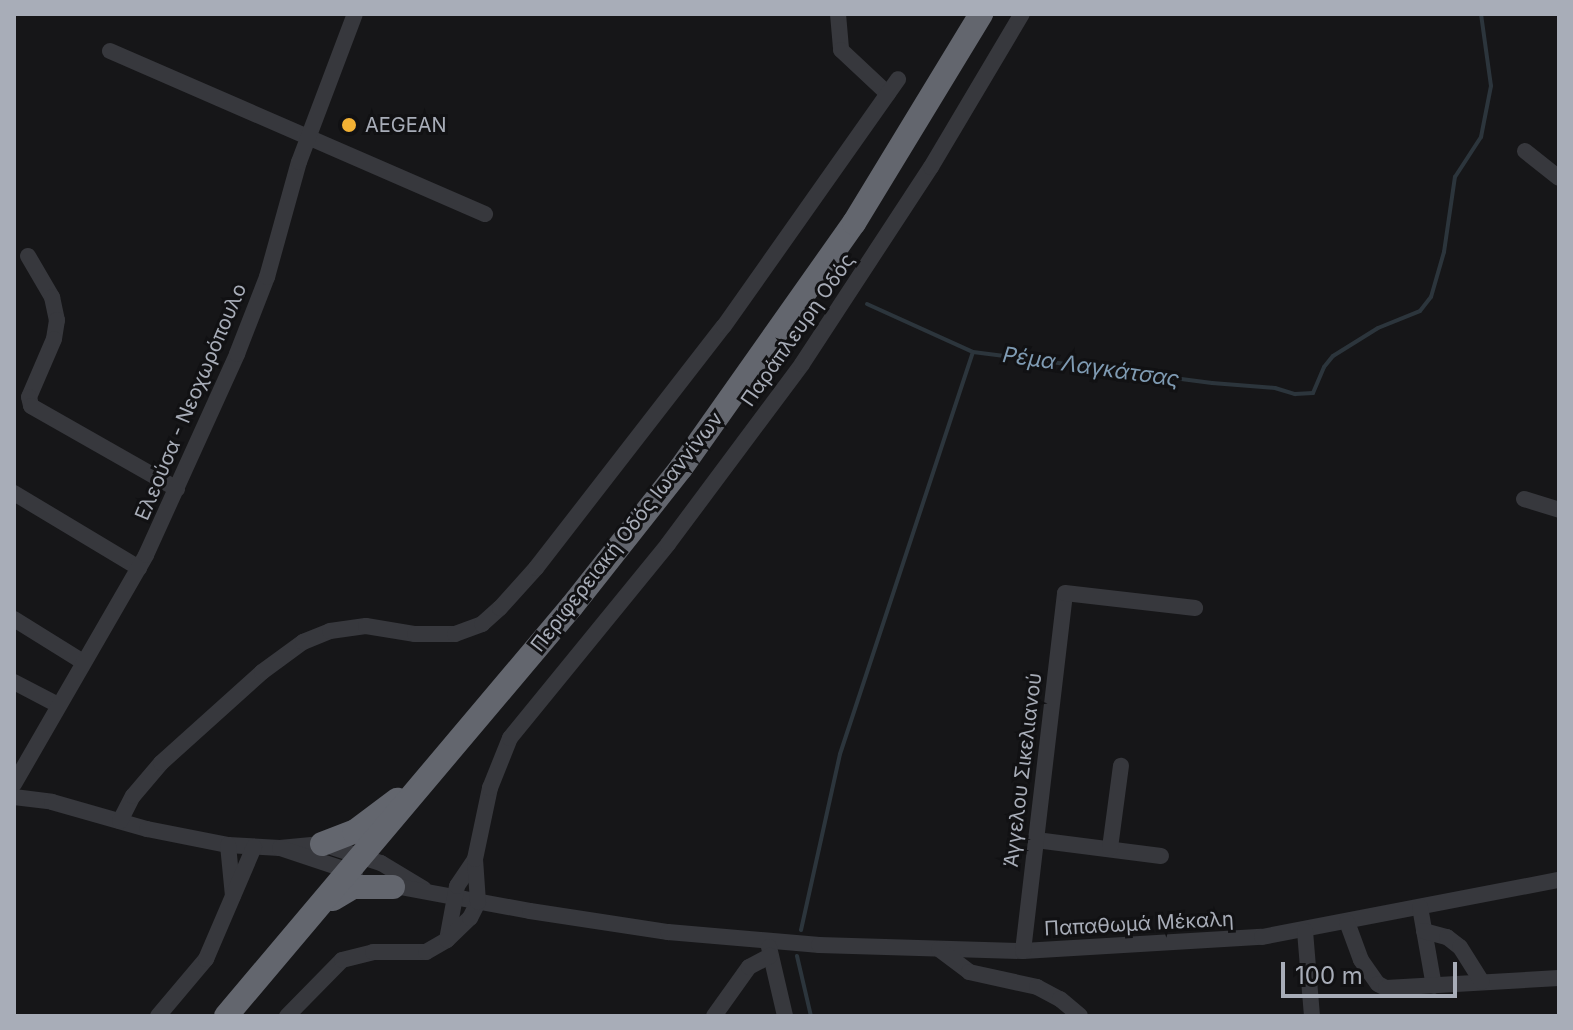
<!DOCTYPE html>
<html>
<head>
<meta charset="utf-8">
<style>
	body { margin:0 }
	#map { position:relative; width:1573px; height:1030px; overflow:hidden; background:#161618; font-family:Inter,sans-serif }
	div>[style] { position:absolute }
	.stream>* { height:4px; margin:-2px; padding:0 2px; transform-origin:2px; border-radius:2px; background:#2c353c }
	.minor>* { height:16px; margin:-8px; padding:0 8px; transform-origin:8px; border-radius:8px; background:#37383d }
	.highway>* { height:24px; margin:-12px; padding:0 12px; transform-origin:12px; border-radius:12px; background:#63666e }
	.dots>* { width:22px; height:22px; translate:-50% -50%; box-sizing:border-box; border:4px solid #111113; border-radius:50% }
	span { translate:-50% -50%; white-space:nowrap; text-align:center; line-height:1.15; -webkit-text-stroke:6px #111113; paint-order:stroke }
	.poi-label { font-size:20px; color:#a8adb8 }
	.left { translate:0 -50%; text-align:left }
	.street-label { font-size:20px; color:#a8adb8 }
	.water-label { font-size:22px; color:#7f9bb3; font-style:italic }
	.frame { position:absolute; inset:0; border:16px solid #a8adb8; pointer-events:none }
	.scale { position:absolute; left:1281px; top:962px; width:176px; height:36px; box-sizing:border-box; border:4px solid #a8adb8; border-top:0; padding-left:10px; font-size:24px; line-height:28px; white-space:nowrap; color:#a8adb8; -webkit-text-stroke:6px #111113; paint-order:stroke }
</style>
</head>
<body>
<div id="map">
	<div class="stream">
		<div style="left:867px;top:304px;width:116px;rotate:24.4deg"></div>
		<div style="left:801px;top:930px;width:180px;rotate:-77.5deg"></div>
		<div style="left:840px;top:754px;width:423px;rotate:-71.7deg"></div>
		<div style="left:973px;top:352px;width:241px;rotate:7.4deg"></div>
		<div style="left:1212px;top:383px;width:63px;rotate:4.5deg"></div>
		<div style="left:1275px;top:388px;width:21px;rotate:17deg"></div>
		<div style="left:1295px;top:394px;width:18px;rotate:-3deg"></div>
		<div style="left:1313px;top:393px;width:28px;rotate:-67deg"></div>
		<div style="left:1324px;top:367px;width:14px;rotate:-51deg"></div>
		<div style="left:1333px;top:356px;width:53px;rotate:-31.9deg"></div>
		<div style="left:1378px;top:328px;width:45px;rotate:-22deg"></div>
		<div style="left:1420px;top:311px;width:18px;rotate:-52deg"></div>
		<div style="left:1431px;top:297px;width:47px;rotate:-73.9deg"></div>
		<div style="left:1444px;top:252px;width:76px;rotate:-81.7deg"></div>
		<div style="left:1455px;top:177px;width:48px;rotate:-57deg"></div>
		<div style="left:1481px;top:137px;width:52px;rotate:-78.9deg"></div>
		<div style="left:1491px;top:86px;width:73px;rotate:-97.9deg"></div>
		<div style="left:797px;top:956px;width:62px;rotate:76.9deg"></div>
	</div>
	<div class="minor">
		<div style="left:838px;top:14px;width:36px;rotate:85deg"></div>
		<div style="left:841px;top:50px;width:64px;rotate:43.1deg"></div>
		<div style="left:110px;top:51px;width:409px;rotate:23.5deg"></div>
		<div style="left:1525px;top:151px;width:43px;rotate:38.5deg"></div>
		<div style="left:28px;top:256px;width:48px;rotate:59.7deg"></div>
		<div style="left:52px;top:297px;width:24px;rotate:78deg"></div>
		<div style="left:57px;top:320px;width:19px;rotate:99deg"></div>
		<div style="left:54px;top:339px;width:63px;rotate:113.3deg"></div>
		<div style="left:29px;top:397px;width:9px;rotate:77deg"></div>
		<div style="left:31px;top:406px;width:168px;rotate:29.6deg"></div>
		<div style="left:14px;top:493px;width:146px;rotate:31deg"></div>
		<div style="left:1524px;top:499px;width:37px;rotate:17deg"></div>
		<div style="left:14px;top:619px;width:81px;rotate:31.9deg"></div>
		<div style="left:14px;top:682px;width:50px;rotate:27.6deg"></div>
		<div style="left:14px;top:784px;width:264px;rotate:-60deg"></div>
		<div style="left:146px;top:555px;width:221px;rotate:-65.6deg"></div>
		<div style="left:237px;top:354px;width:83px;rotate:-68.7deg"></div>
		<div style="left:267px;top:277px;width:119px;rotate:-74.5deg"></div>
		<div style="left:299px;top:162px;width:158px;rotate:-69.3deg"></div>
		<div style="left:14px;top:797px;width:38px;rotate:7deg"></div>
		<div style="left:52px;top:802px;width:99px;rotate:15.9deg"></div>
		<div style="left:147px;top:829px;width:83px;rotate:11.2deg"></div>
		<div style="left:228px;top:845px;width:52px;rotate:3.3deg"></div>
		<div style="left:280px;top:848px;width:42px;rotate:-5.4deg"></div>
		<div style="left:322px;top:844px;width:62px;rotate:17.9deg"></div>
		<div style="left:381px;top:863px;width:50px;rotate:31.2deg"></div>
		<div style="left:120px;top:821px;width:28px;rotate:-63deg"></div>
		<div style="left:133px;top:796px;width:43px;rotate:-49.7deg"></div>
		<div style="left:161px;top:763px;width:136px;rotate:-42deg"></div>
		<div style="left:262px;top:672px;width:51px;rotate:-36.2deg"></div>
		<div style="left:303px;top:642px;width:29px;rotate:-22deg"></div>
		<div style="left:330px;top:631px;width:36px;rotate:-8deg"></div>
		<div style="left:366px;top:626px;width:50px;rotate:9.3deg"></div>
		<div style="left:415px;top:634px;width:40px"></div>
		<div style="left:455px;top:634px;width:29px;rotate:-20deg"></div>
		<div style="left:482px;top:624px;width:24px;rotate:-42deg"></div>
		<div style="left:500px;top:608px;width:54px;rotate:-48deg"></div>
		<div style="left:536px;top:568px;width:306px;rotate:-52.2deg"></div>
		<div style="left:724px;top:326px;width:302px;rotate:-54.8deg"></div>
		<div style="left:1036px;top:840px;width:126px;rotate:7.3deg"></div>
		<div style="left:228px;top:845px;width:51px;rotate:84.4deg"></div>
		<div style="left:280px;top:848px;width:79px;rotate:18.4deg"></div>
		<div style="left:1110px;top:848px;width:83px;rotate:-82.4deg"></div>
		<div style="left:384px;top:884px;width:148px;rotate:10.5deg"></div>
		<div style="left:530px;top:911px;width:140px;rotate:8.7deg"></div>
		<div style="left:668px;top:932px;width:152px;rotate:4.9deg"></div>
		<div style="left:819px;top:945px;width:204px;rotate:1.7deg"></div>
		<div style="left:1023px;top:951px;width:239px;rotate:-3.4deg"></div>
		<div style="left:1262px;top:937px;width:302px;rotate:-10.9deg"></div>
		<div style="left:1420px;top:907px;width:80px;rotate:80deg"></div>
		<div style="left:1347px;top:922px;width:40px;rotate:69.8deg"></div>
		<div style="left:1361px;top:960px;width:29px;rotate:55deg"></div>
		<div style="left:1378px;top:984px;width:9px;rotate:27deg"></div>
		<div style="left:1386px;top:988px;width:173px;rotate:-3.3deg"></div>
		<div style="left:1305px;top:931px;width:85px;rotate:85.3deg"></div>
		<div style="left:1424px;top:931px;width:24px;rotate:15deg"></div>
		<div style="left:1447px;top:937px;width:16px;rotate:38deg"></div>
		<div style="left:1460px;top:947px;width:41px;rotate:57.8deg"></div>
		<div style="left:447px;top:940px;width:55px;rotate:-79.5deg"></div>
		<div style="left:457px;top:886px;width:32px;rotate:-56deg"></div>
		<div style="left:769px;top:947px;width:71px;rotate:76.9deg"></div>
		<div style="left:939px;top:949px;width:38px;rotate:37deg"></div>
		<div style="left:969px;top:972px;width:70px;rotate:12.4deg"></div>
		<div style="left:1037px;top:987px;width:26px;rotate:28deg"></div>
		<div style="left:1060px;top:999px;width:26px;rotate:40deg"></div>
		<div style="left:1023px;top:951px;width:360px;rotate:-83.3deg"></div>
		<div style="left:1065px;top:593px;width:131px;rotate:6.6deg"></div>
		<div style="left:158px;top:1016px;width:75px;rotate:-49.9deg"></div>
		<div style="left:206px;top:959px;width:122px;rotate:-66.8deg"></div>
		<div style="left:287px;top:1016px;width:78px;rotate:-45.5deg"></div>
		<div style="left:342px;top:960px;width:32px;rotate:-14deg"></div>
		<div style="left:373px;top:952px;width:53px"></div>
		<div style="left:426px;top:952px;width:24px;rotate:-30deg"></div>
		<div style="left:447px;top:940px;width:32px;rotate:-44deg"></div>
		<div style="left:470px;top:918px;width:18px;rotate:-63deg"></div>
		<div style="left:478px;top:902px;width:43px;rotate:-94deg"></div>
		<div style="left:475px;top:859px;width:73px;rotate:-78.1deg"></div>
		<div style="left:490px;top:788px;width:54px;rotate:-68.2deg"></div>
		<div style="left:510px;top:738px;width:250px;rotate:-50.8deg"></div>
		<div style="left:668px;top:544px;width:224px;rotate:-53.3deg"></div>
		<div style="left:802px;top:364px;width:235px;rotate:-56.8deg"></div>
		<div style="left:931px;top:167px;width:178px;rotate:-59.3deg"></div>
		<div style="left:714px;top:1016px;width:60px;rotate:-54.5deg"></div>
		<div style="left:749px;top:967px;width:24px;rotate:-28deg"></div>
	</div>
	<div class="highway">
		<div style="left:322px;top:844px;width:34px;rotate:-21deg"></div>
		<div style="left:354px;top:832px;width:54px;rotate:-36.7deg"></div>
		<div style="left:333px;top:899px;width:23px;rotate:-31deg"></div>
		<div style="left:353px;top:887px;width:40px"></div>
		<div style="left:226px;top:1016px;width:536px;rotate:-49.84deg"></div>
		<div style="left:572px;top:606px;width:176px;rotate:-51.7deg"></div>
		<div style="left:681px;top:468px;width:300px;rotate:-54.8deg"></div>
		<div style="left:854px;top:223px;width:245px;rotate:-58.7deg"></div>
	</div>
	<div class="dots">
		<div style="left:349px;top:125px;background:#f2b134"></div>
	</div>
	<div class="poi-label">
		<span class="left" style="left:365px;top:125px">AEGEAN</span>
	</div>
	<div class="street-label">
		<span style="left:798px;top:330px;rotate:-55deg">Παράπλευρη Οδός</span>
		<span style="left:191px;top:402px;rotate:-67deg">Ελεούσα - Νεοχωρόπουλο</span>
		<span style="left:627px;top:532px;rotate:-52deg">Περιφερειακή Οδός Ιωαννίνων</span>
		<span style="left:1023px;top:770px;rotate:-83deg">Άγγελου Σικελιανού</span>
		<span style="left:1139px;top:924px;rotate:-3deg">Παπαθωμά Μέκαλη</span>
	</div>
	<div class="water-label">
		<span style="left:1091px;top:367px;rotate:8deg">Ρέμα Λαγκάτσας</span>
	</div>
	<div class="frame"></div>
	<div class="scale">100 m</div>
</div>
</body>
</html>
